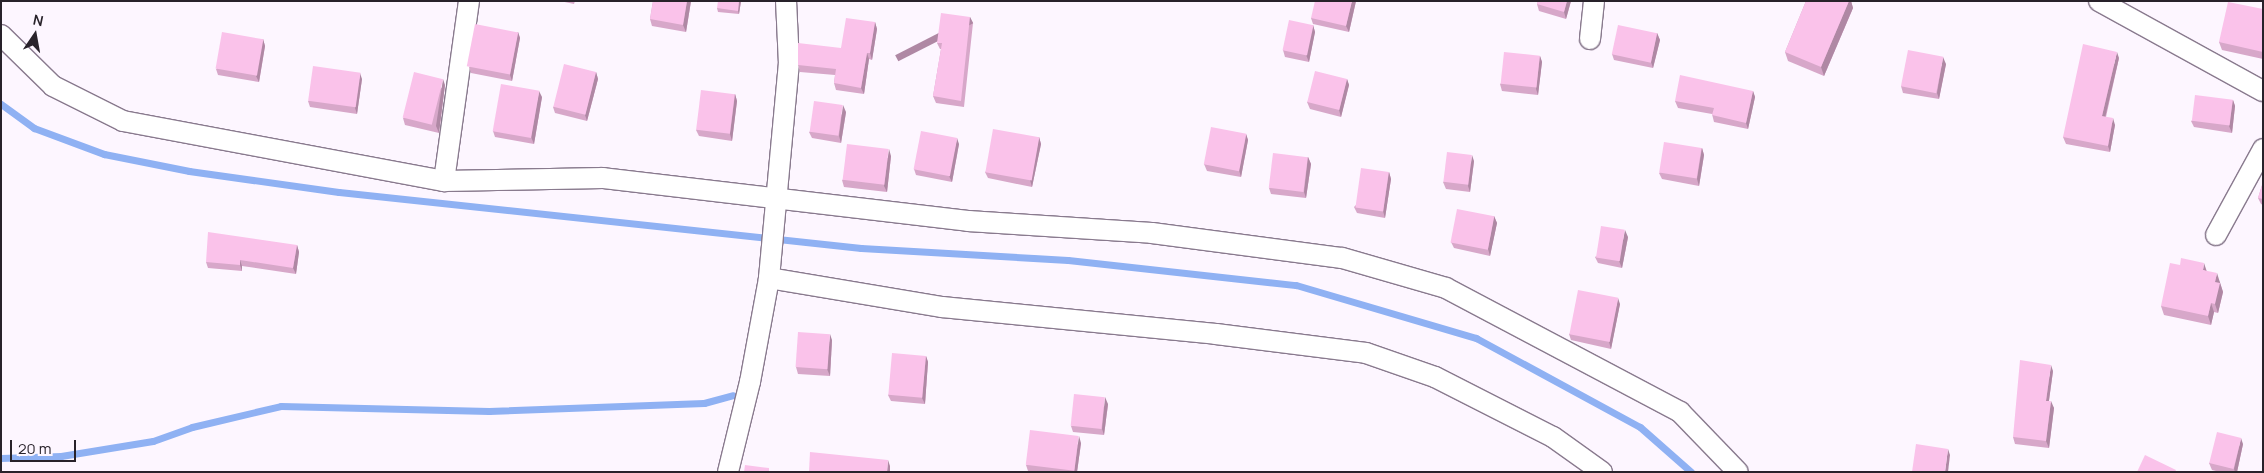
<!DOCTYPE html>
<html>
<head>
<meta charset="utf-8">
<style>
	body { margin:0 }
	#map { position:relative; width:2264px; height:473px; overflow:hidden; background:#fdf6ff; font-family:Manrope,sans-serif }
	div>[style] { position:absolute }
	.stream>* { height:7px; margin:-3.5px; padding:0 3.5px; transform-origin:3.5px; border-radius:3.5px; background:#8fb1f3 }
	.roads { filter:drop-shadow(1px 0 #897a8e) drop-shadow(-1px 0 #897a8e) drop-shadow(0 1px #897a8e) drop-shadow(0 -1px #897a8e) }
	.street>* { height:20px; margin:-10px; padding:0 10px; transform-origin:10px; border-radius:10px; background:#fff }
	.wall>* { inset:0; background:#d7a7c9 }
	.shaded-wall>* { inset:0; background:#af88a4; transform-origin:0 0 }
	.building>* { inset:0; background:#fac2ea; transform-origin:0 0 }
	span { translate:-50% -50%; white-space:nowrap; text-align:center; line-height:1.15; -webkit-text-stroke:4px #fdf6ff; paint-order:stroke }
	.frame { position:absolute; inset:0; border:2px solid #28222a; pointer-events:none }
	.north { position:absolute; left:10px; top:10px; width:50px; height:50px; -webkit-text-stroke:4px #fdf6ff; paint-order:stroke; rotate:12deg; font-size:14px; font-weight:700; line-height:20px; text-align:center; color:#28222a }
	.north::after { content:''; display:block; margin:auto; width:18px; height:22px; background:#28222a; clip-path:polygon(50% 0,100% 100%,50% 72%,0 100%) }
	.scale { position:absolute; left:10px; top:440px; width:66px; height:22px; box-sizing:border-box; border:2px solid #28222a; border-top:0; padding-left:6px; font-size:15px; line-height:18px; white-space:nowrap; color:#28222a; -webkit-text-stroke:4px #fdf6ff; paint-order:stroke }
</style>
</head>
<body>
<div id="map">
	<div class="stream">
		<div style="left:1px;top:104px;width:41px;rotate:36deg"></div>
		<div style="left:34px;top:128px;width:75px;rotate:20.4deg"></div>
		<div style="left:104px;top:154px;width:87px;rotate:11.3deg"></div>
		<div style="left:189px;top:171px;width:151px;rotate:8deg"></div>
		<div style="left:339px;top:192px;width:525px;rotate:6.12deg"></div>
		<div style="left:861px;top:248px;width:207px;rotate:3.3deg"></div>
		<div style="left:1068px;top:260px;width:229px;rotate:6.3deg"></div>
		<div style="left:1296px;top:285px;width:188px;rotate:16.4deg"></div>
		<div style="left:1476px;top:338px;width:187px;rotate:28.5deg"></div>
		<div style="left:1640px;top:427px;width:68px;rotate:41.4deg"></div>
		<div style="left:1px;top:458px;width:60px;rotate:-1.9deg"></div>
		<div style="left:61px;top:456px;width:93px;rotate:-9.3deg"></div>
		<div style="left:153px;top:441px;width:41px;rotate:-19.7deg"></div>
		<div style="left:192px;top:427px;width:91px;rotate:-13.3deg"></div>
		<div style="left:281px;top:406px;width:208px;rotate:1.4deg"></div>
		<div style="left:489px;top:411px;width:215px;rotate:-2.1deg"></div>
		<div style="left:704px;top:403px;width:30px;rotate:-15deg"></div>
	</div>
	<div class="roads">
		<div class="street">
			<div style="left:2099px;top:1px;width:187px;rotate:28.8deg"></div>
			<div style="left:1px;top:35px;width:73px;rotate:44.4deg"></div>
			<div style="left:53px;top:86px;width:78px;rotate:26.6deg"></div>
			<div style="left:123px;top:121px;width:327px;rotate:10.6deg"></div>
			<div style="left:444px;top:181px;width:159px;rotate:-1.1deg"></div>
			<div style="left:603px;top:178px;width:368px;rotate:6.7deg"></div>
			<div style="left:968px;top:221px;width:184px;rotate:3.7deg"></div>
			<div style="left:1152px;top:233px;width:192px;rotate:7.5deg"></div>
			<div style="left:1342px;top:258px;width:108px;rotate:16.1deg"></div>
			<div style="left:1446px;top:288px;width:265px;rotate:27.9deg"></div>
			<div style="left:1680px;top:412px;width:83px;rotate:46deg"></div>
			<div style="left:1590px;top:39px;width:38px;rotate:-84deg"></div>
			<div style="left:444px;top:181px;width:182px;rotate:-82.1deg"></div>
			<div style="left:2216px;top:235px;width:98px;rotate:-61.3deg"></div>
			<div style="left:769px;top:278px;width:175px;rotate:9.5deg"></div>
			<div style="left:942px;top:307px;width:275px;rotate:5.6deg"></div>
			<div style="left:1216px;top:334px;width:151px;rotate:7.2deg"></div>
			<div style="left:1366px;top:353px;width:73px;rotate:19.2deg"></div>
			<div style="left:1435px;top:377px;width:132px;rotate:27deg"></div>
			<div style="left:1553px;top:437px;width:60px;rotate:35.5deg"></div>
			<div style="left:728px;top:472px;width:93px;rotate:-76.3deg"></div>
			<div style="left:750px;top:382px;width:106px;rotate:-79.6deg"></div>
			<div style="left:769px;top:278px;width:215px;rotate:-84.7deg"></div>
			<div style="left:789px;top:64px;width:63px;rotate:-92.7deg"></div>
		</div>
	</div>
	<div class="wall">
		<div style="clip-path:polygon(560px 1px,575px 1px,574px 4px)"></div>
		<div style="clip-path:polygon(653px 1px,691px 1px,686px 32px,652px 26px,650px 19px)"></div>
		<div style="clip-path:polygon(741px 1px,739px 14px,718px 12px,717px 8px)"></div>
		<div style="clip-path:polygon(1356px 1px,1349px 32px,1313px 24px,1311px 18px)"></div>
		<div style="clip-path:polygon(1538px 1px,1571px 1px,1566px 19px,1539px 11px,1537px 4px)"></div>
		<div style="clip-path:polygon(1806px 1px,1851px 1px,1853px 8px,1824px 76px,1788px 61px,1785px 52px)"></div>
		<div style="clip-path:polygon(2263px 9px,2263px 59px,2222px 50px,2219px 42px)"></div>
		<div style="clip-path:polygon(970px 17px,973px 23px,964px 107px,936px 103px,933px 96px,941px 49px,940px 49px,937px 43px)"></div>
		<div style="clip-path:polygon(875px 22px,877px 29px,872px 60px,869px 59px,864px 94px,836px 90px,834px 83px,835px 75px,800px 72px,798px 65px,841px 48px)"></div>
		<div style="clip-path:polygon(1313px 25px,1315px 32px,1309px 62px,1285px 57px,1283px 50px)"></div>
		<div style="clip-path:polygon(518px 32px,520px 38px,512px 81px,471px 73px,469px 67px)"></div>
		<div style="clip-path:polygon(1657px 33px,1660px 40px,1653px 68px,1614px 60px,1612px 54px)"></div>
		<div style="clip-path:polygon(263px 39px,265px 46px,259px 82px,218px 75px,216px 69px)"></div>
		<div style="clip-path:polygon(1540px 56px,1542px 62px,1538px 95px,1502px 91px,1500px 84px)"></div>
		<div style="clip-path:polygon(2119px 58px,2106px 117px,2115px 125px,2110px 152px,2066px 144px,2063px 137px)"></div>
		<div style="clip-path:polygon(1946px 64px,1939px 99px,1903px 93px,1901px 86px)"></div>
		<div style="clip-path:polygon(596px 72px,598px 79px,587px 121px,555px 113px,553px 107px)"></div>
		<div style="clip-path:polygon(362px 79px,357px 114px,310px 107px,308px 101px)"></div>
		<div style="clip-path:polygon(1347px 79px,1349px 85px,1341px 117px,1310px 109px,1307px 102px)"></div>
		<div style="clip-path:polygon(445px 85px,439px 133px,405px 125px,403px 118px)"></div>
		<div style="clip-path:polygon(1753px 91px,1755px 97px,1748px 129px,1714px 122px,1712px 114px,1678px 108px,1675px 101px)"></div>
		<div style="clip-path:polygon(735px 94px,737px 101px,732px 141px,699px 136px,696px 130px)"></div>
		<div style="clip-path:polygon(542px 97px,534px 144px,495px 137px,493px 131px)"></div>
		<div style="clip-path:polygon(2233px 100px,2235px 106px,2232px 133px,2194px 127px,2191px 121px)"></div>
		<div style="clip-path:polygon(846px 112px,841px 143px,812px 138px,809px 132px)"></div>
		<div style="clip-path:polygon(1246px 134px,1248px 140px,1241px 177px,1207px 171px,1204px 164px)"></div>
		<div style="clip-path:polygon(1039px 137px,1041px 144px,1032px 187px,988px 178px,985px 172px)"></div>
		<div style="clip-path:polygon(959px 144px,952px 182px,916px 175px,914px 169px)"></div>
		<div style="clip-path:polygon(1702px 148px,1704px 155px,1699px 186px,1662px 179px,1659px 173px)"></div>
		<div style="clip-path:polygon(891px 156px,887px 192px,844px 187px,842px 180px)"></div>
		<div style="clip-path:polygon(1308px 157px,1311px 164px,1306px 198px,1271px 194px,1269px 188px)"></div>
		<div style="clip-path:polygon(1474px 161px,1470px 192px,1446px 189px,1443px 182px)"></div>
		<div style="clip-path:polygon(1389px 172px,1391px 179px,1385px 218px,1357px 213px,1354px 207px)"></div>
		<div style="clip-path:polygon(2263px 182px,2263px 205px,2261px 204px,2258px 198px)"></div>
		<div style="clip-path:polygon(1494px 216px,1497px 223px,1490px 256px,1454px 248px,1451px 242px)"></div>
		<div style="clip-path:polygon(1628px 237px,1622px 268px,1598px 263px,1595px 257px)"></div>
		<div style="clip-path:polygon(297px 245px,299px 252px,296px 274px,242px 266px,242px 271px,208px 268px,206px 262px)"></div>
		<div style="clip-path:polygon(2207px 271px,2220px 282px,2220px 283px,2223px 292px,2218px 313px,2214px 312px,2211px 325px,2164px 315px,2161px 306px)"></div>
		<div style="clip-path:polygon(1620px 304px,1611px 349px,1571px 340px,1569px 334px)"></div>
		<div style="clip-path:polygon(832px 340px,830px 376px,798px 374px,796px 367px)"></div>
		<div style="clip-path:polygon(926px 356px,928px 362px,925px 404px,891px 401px,888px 395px)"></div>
		<div style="clip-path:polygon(2053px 371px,2049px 401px,2054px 408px,2049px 448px,2015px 444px,2013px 437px)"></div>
		<div style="clip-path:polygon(1108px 404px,1104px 435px,1073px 432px,1071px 426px)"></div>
		<div style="clip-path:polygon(1081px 443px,1077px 472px,1028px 471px,1026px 465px)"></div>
		<div style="clip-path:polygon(2243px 444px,2237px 472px,2220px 472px,2212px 470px,2209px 463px)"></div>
	</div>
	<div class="shaded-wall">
		<div style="clip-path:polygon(687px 1px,691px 1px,686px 32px,683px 25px)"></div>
		<div style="clip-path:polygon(739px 1px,741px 1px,739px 14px,738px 11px)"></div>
		<div style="clip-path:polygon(1352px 1px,1356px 1px,1349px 32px,1346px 26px)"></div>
		<div style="clip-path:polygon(1567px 1px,1571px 1px,1566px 19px,1564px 12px)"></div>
		<div style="clip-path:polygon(1849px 1px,1851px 1px,1853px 8px,1824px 76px,1821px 67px)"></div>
		<div style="left:970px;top:17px;width:7px;height:84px;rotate:63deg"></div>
		<div style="clip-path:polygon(875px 22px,877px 29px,872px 60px,870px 53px)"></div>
		<div style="clip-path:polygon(1313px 25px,1315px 32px,1309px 62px,1306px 55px)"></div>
		<div style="clip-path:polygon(518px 32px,520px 38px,512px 81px,510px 75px)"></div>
		<div style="clip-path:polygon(1657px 33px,1660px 40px,1653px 68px,1651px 62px)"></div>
		<div style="clip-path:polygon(263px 39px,265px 46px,259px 82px,256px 76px)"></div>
		<div style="clip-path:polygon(2117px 52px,2119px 58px,2104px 122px,2102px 116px)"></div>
		<div style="clip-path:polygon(867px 53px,869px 59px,864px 94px,861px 88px)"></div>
		<div style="clip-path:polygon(1540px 56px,1542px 62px,1538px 95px,1536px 89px)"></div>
		<div style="clip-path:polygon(1943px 57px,1946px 64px,1939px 99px,1937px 93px)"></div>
		<div style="clip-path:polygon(596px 72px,598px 79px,587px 121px,585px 115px)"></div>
		<div style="clip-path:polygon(360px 73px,362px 79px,357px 114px,355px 108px)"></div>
		<div style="clip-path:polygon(443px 79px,445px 85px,439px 133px,436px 126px)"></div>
		<div style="clip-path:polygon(1347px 79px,1349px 85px,1341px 117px,1339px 110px)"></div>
		<div style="clip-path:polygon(539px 91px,542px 97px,534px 144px,531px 137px)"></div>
		<div style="clip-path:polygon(1753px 91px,1755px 97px,1748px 129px,1746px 123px)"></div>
		<div style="clip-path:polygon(735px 94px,737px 101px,732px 141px,730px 134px)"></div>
		<div style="clip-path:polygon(2233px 100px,2235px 106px,2232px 133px,2229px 126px)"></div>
		<div style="clip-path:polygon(843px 105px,846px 112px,841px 143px,839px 136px)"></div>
		<div style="clip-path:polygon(2113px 118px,2115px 125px,2110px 152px,2108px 146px)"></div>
		<div style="clip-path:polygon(1246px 134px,1248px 140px,1241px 177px,1239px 170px)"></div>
		<div style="clip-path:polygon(1039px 137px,1041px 144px,1032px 187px,1030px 180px)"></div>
		<div style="clip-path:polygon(957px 138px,959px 144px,952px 182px,949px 176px)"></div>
		<div style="clip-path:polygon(1702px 148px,1704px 155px,1699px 186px,1697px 179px)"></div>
		<div style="clip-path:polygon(889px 149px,891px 156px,887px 192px,884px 186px)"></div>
		<div style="clip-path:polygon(1472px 155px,1474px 161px,1470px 192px,1468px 186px)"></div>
		<div style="clip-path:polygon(1308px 157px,1311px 164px,1306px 198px,1304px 192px)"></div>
		<div style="clip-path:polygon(1389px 172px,1391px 179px,1385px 218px,1383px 211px)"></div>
		<div style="clip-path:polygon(1494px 216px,1497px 223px,1490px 256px,1488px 249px)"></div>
		<div style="clip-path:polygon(1625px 230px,1628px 237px,1622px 268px,1619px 261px)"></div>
		<div style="clip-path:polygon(297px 245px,299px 252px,296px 274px,293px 268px)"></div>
		<div style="clip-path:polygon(240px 260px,242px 266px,242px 271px,240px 265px)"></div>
		<div style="clip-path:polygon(2204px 263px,2207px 272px,2203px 270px)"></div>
		<div style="clip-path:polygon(2217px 273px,2223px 292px,2218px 313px,2215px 304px,2215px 282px)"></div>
		<div style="clip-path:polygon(1618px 298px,1620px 304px,1611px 349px,1609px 342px)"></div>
		<div style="clip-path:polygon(2211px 303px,2214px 312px,2211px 325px,2208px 316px)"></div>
		<div style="clip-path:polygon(830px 334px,832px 340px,830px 376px,827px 369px)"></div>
		<div style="clip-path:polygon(926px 356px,928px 362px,925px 404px,922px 398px)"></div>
		<div style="clip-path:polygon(2051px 365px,2053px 371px,2048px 407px,2046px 401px)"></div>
		<div style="clip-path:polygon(1105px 397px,1108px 404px,1104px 435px,1102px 429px)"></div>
		<div style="clip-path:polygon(2051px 401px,2054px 408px,2049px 448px,2046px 441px)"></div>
		<div style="clip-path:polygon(1079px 436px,1081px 443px,1077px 472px,1074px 472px)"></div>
		<div style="clip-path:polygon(2241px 438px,2243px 444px,2237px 472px,2235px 472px,2234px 469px)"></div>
		<div style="clip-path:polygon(1948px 449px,1950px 455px,1948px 472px,1945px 472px)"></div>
		<div style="clip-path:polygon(888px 460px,890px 466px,890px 472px,887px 472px)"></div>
	</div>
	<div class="building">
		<div style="clip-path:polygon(653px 1px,687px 1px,683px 25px,650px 19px)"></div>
		<div style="clip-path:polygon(718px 1px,739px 1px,738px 11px,717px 8px)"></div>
		<div style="clip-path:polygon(1315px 1px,1352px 1px,1346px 26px,1311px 18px)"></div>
		<div style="clip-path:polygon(1538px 1px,1567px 1px,1564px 12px,1537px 4px)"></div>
		<div style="clip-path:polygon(1806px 1px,1849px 1px,1821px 67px,1785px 52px)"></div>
		<div style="clip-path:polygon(2228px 2px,2263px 9px,2263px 52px,2219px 42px)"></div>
		<div style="clip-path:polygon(941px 13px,970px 17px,961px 101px,933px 96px,942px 43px,937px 43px)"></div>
		<div style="clip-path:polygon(846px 18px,875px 22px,870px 53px,867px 53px,861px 88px,834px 83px,836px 69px,798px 65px,798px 43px,841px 48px)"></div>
		<div style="left:1289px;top:20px;width:25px;height:31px;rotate:12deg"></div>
		<div style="left:475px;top:24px;width:44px;height:43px;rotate:11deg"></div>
		<div style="left:1618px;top:25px;width:40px;height:30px;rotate:12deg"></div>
		<div style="left:222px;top:32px;width:42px;height:37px;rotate:10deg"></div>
		<div style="clip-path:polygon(2083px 44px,2117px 52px,2102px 116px,2113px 118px,2108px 146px,2063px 137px)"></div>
		<div style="left:1908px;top:50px;width:36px;height:37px;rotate:11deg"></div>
		<div style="left:1504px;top:52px;width:36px;height:32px;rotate:6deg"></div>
		<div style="left:564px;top:64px;width:33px;height:44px;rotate:14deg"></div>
		<div style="left:313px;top:66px;width:48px;height:35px;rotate:8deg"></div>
		<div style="left:1315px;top:71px;width:33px;height:32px;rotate:14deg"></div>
		<div style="left:414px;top:72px;width:30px;height:47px;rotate:14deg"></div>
		<div style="clip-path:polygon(1680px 75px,1753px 91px,1746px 123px,1712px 115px,1714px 108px,1675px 101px)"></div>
		<div style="left:501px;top:84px;width:39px;height:48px;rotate:10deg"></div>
		<div style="left:701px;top:90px;width:34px;height:40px;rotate:7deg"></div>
		<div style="left:2195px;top:95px;width:38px;height:26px;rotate:7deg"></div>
		<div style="left:814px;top:101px;width:29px;height:31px;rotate:8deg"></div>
		<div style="left:1211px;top:127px;width:36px;height:38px;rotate:11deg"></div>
		<div style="left:993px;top:129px;width:47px;height:44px;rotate:10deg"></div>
		<div style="left:921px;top:131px;width:37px;height:39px;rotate:11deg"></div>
		<div style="left:1664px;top:142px;width:38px;height:31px;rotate:9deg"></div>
		<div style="left:847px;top:144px;width:42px;height:36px;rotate:7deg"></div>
		<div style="left:1447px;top:152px;width:25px;height:30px;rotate:7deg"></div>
		<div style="left:1273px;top:153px;width:35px;height:35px;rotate:7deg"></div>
		<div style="left:1361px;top:168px;width:28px;height:40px;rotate:8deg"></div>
		<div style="clip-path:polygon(2263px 182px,2263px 199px,2258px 198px)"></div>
		<div style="left:1457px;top:209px;width:38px;height:34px;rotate:11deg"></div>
		<div style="left:1601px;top:226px;width:24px;height:32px;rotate:9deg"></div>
		<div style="clip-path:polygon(208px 232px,297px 245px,293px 268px,240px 260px,240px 265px,206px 262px)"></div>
		<div style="clip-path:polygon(2181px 258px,2204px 263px,2203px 270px,2217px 273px,2215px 282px,2220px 283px,2215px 304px,2211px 303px,2208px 316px,2161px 306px,2170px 263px,2180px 265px)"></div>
		<div style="left:1578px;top:290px;width:41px;height:45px;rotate:11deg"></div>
		<div style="left:798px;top:332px;width:32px;height:35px;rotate:4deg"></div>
		<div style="left:892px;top:353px;width:34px;height:42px;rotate:5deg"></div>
		<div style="clip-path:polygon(2020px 360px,2051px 365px,2046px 401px,2051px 401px,2046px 441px,2013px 437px)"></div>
		<div style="left:1074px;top:394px;width:31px;height:32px;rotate:6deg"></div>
		<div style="left:1030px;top:430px;width:49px;height:35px;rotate:7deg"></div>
		<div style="left:2217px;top:432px;width:25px;height:32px;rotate:14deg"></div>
		<div style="clip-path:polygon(1916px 444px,1948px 449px,1945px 472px,1912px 472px)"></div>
		<div style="clip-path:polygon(810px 452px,888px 460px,887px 472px,809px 472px)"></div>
		<div style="clip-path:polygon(2145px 455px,2176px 470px,2175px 472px,2137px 472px)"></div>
		<div style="clip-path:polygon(745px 465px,769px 468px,769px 472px,744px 472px)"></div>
	</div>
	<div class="frame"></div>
	<div class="north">N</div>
	<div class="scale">20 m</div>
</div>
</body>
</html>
